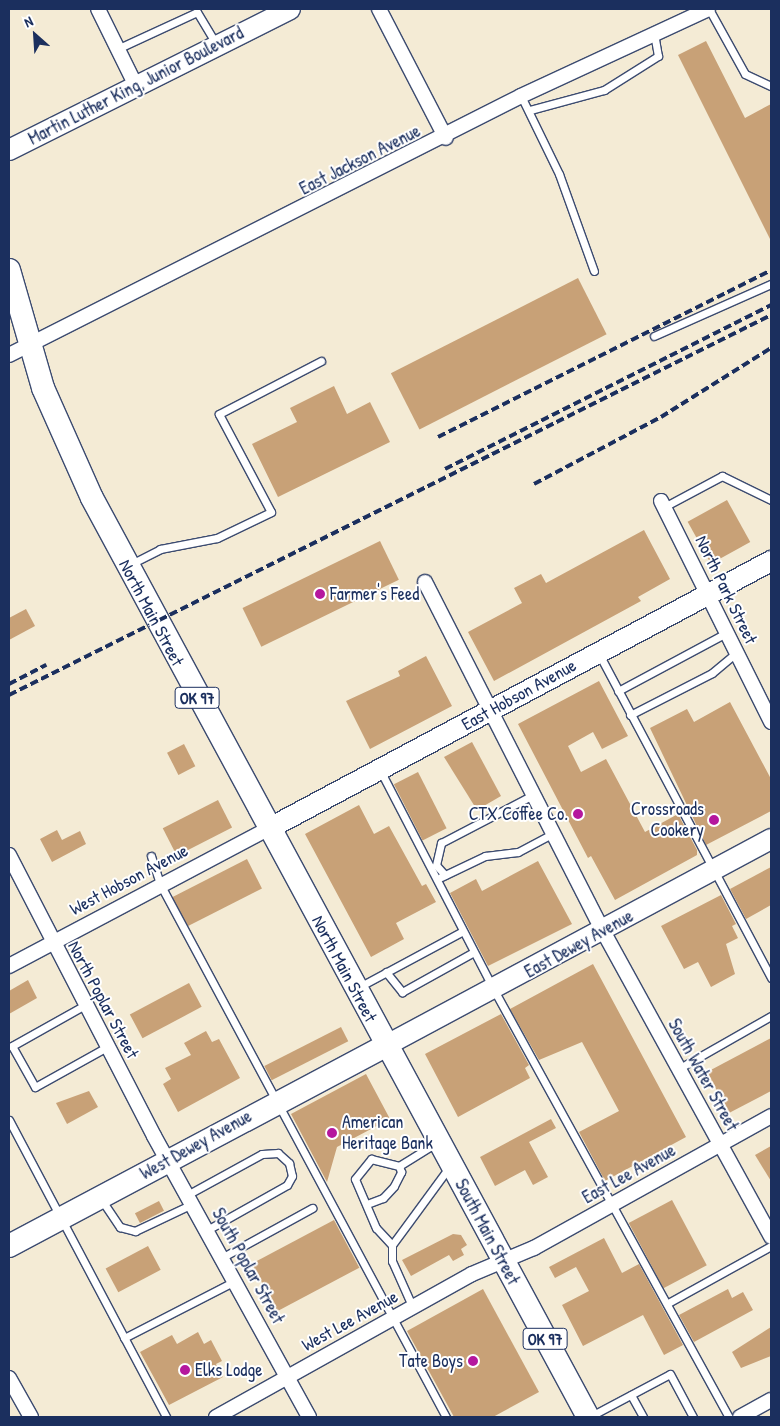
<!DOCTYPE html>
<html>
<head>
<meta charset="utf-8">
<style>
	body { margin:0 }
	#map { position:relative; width:780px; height:1426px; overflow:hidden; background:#f4ebd5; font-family:"Patrick Hand",sans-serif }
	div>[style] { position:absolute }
	.building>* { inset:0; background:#c8a177; transform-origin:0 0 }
	.roads { filter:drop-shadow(1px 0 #3c4b70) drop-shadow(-1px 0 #3c4b70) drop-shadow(0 1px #3c4b70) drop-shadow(0 -1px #3c4b70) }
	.lane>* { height:7px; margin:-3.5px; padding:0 3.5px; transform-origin:3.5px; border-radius:3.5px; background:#fff }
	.street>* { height:14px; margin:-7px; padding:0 7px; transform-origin:7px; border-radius:7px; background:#fff }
	.secondary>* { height:20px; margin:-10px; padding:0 10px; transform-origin:10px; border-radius:10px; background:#fff }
	.primary>* { height:22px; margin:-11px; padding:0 11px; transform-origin:11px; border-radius:11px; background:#fff }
	.rail>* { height:4px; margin-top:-2px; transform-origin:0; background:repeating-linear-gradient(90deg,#1b2f5e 0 8px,transparent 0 12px) }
	.dots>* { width:14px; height:14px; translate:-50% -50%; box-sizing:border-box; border:2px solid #fff; border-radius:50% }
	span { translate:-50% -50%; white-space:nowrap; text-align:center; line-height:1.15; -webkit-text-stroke:4px #fff; paint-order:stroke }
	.shield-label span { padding:1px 4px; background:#fff; border:1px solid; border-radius:4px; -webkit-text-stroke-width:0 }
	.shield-label { font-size:16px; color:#1b2f5e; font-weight:700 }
	.street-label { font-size:18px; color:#1b2f5e }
	.poi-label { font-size:18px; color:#1b2f5e }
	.left { translate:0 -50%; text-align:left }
	.right { translate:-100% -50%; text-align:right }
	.frame { position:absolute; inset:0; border:10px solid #1b2f5e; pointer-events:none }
	.north { position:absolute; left:10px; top:10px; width:50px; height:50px; -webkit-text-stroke:4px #fff; paint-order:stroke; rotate:334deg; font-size:14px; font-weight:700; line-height:20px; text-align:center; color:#1b2f5e }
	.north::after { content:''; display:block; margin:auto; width:18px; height:22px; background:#1b2f5e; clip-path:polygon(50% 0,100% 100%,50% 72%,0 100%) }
</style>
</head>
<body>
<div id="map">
	<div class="building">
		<div style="clip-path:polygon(706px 41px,745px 118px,771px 104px,771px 241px,678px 55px)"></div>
		<div style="left:578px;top:278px;width:63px;height:210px;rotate:63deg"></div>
		<div style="clip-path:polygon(334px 386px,347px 414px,370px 402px,390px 442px,278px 497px,252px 444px,297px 422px,290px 408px)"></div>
		<div style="left:727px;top:500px;width:48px;height:45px;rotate:61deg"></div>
		<div style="clip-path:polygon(644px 530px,670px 579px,638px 597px,641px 601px,494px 681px,468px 632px,522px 603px,514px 588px,541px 574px,546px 583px)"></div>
		<div style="left:380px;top:541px;width:43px;height:153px;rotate:64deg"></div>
		<div style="clip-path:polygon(26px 609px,35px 626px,9px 640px,9px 618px)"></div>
		<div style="clip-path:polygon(426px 656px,452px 706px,370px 749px,346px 701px,400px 676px,398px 671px)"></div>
		<div style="clip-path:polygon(599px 681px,628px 736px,602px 749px,593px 732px,568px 746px,581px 772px,606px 759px,645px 832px,678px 814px,697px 850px,697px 855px,615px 900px,591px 856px,588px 858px,518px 724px)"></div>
		<div style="clip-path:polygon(730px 702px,771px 779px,771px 811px,706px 845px,650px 728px,687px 709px,694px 722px)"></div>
		<div style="clip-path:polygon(472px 742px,501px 796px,477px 810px,444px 757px)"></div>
		<div style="left:184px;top:744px;width:25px;height:19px;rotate:63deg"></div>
		<div style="left:418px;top:772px;width:63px;height:27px;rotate:63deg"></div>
		<div style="left:218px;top:800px;width:31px;height:62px;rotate:63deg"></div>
		<div style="clip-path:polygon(359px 805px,374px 834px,389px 826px,422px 886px,426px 884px,436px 902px,396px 923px,404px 939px,371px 957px,305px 834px)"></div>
		<div style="clip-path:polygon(57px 830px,62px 840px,80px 831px,86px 844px,52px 862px,40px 839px)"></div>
		<div style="left:247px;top:859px;width:33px;height:84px;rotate:63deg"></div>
		<div style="clip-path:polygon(538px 861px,572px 924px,488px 966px,450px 893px,476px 879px,482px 891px)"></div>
		<div style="clip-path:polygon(771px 867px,771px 905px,746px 919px,730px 889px)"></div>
		<div style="clip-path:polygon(721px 895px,736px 924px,732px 926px,738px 938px,726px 944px,735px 974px,711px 987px,698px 962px,684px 969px,661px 926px)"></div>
		<div style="clip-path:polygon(593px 964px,686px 1137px,605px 1181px,579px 1132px,619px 1111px,582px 1042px,539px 1060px,510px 1009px)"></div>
		<div style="clip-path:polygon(28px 980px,37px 998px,9px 1014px,9px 991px)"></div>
		<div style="left:189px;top:983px;width:27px;height:67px;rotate:62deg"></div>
		<div style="clip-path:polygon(501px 1014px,529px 1065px,525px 1068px,530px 1078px,458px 1117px,425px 1054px)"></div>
		<div style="left:341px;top:1027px;width:16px;height:86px;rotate:63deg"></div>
		<div style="clip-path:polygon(206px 1031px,212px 1042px,219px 1039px,240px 1078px,178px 1112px,163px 1084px,171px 1079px,165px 1068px,191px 1055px,184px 1043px)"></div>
		<div style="clip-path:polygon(771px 1038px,771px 1091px,729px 1113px,707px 1072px)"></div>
		<div style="clip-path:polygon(366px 1074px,390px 1119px,337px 1147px,327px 1182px,291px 1114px)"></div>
		<div style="clip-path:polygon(89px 1091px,98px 1107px,67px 1124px,56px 1103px)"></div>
		<div style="clip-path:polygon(551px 1119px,556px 1128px,529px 1142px,548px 1177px,533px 1185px,525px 1170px,495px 1186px,480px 1157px)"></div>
		<div style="clip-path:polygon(771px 1146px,771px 1181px,755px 1155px)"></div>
		<div style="left:672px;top:1200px;width:74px;height:49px;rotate:62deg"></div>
		<div style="left:159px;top:1201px;width:11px;height:27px;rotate:63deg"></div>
		<div style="left:334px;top:1220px;width:54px;height:93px;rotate:62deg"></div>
		<div style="clip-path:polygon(453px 1234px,461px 1235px,467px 1245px,461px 1249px,464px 1255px,453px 1261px,449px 1255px,411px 1276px,402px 1260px)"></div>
		<div style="clip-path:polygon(604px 1238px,622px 1273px,639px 1264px,683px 1345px,664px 1355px,643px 1315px,583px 1346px,562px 1305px,589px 1291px,576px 1267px,555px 1278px,549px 1267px)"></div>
		<div style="left:148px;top:1246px;width:27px;height:48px;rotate:62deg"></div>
		<div style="clip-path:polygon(483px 1289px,539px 1392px,493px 1417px,454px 1417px,407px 1331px)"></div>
		<div style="clip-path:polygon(728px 1289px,732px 1298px,743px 1292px,753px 1310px,694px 1342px,679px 1315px)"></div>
		<div style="clip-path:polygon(771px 1327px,771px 1356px,741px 1368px,732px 1352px)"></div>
		<div style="clip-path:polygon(198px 1332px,204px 1344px,211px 1340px,222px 1361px,216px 1364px,223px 1377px,169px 1405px,140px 1352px,172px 1335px,177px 1344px)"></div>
	</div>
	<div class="roads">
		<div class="lane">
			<div style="left:709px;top:9px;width:74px;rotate:61deg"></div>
			<div style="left:745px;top:74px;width:29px;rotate:25deg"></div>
			<div style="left:117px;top:49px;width:88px;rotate:-24.8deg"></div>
			<div style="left:197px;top:12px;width:39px;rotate:59deg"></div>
			<div style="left:521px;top:96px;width:87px;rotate:64deg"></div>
			<div style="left:559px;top:174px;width:103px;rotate:70.2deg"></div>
			<div style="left:530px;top:110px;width:77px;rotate:-15.1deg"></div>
			<div style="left:604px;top:90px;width:64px;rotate:-32.2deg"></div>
			<div style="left:658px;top:56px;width:22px;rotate:-100deg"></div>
			<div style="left:654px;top:336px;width:128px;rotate:-24deg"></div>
			<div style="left:664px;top:507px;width:66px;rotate:-28.1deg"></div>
			<div style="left:722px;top:476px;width:55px;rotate:26.1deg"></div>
			<div style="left:131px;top:564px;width:33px;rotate:-27deg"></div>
			<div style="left:160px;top:549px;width:58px;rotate:-10.9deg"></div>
			<div style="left:217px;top:538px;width:60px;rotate:-25.7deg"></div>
			<div style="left:271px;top:512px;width:111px;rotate:-118deg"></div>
			<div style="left:219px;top:414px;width:115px;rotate:-27.5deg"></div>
			<div style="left:599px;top:654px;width:367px;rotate:62deg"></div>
			<div style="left:618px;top:691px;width:123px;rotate:-28.2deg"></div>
			<div style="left:630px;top:715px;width:92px;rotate:-27.1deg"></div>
			<div style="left:712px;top:673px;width:31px;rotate:-40deg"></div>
			<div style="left:381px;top:772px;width:246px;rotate:62.6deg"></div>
			<div style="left:494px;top:990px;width:487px;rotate:61.2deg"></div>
			<div style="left:151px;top:856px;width:29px;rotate:72deg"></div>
			<div style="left:160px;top:884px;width:605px;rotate:61.78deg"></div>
			<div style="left:445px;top:875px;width:13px;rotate:-132deg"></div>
			<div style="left:436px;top:865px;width:23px;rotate:-77deg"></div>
			<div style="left:441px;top:843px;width:104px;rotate:-27.6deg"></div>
			<div style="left:441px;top:877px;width:49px;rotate:-25.5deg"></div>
			<div style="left:485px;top:856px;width:33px;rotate:-7deg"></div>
			<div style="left:518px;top:852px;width:40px;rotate:-28deg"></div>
			<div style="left:386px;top:972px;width:26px;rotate:51deg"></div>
			<div style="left:402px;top:992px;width:82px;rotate:-29.1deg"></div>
			<div style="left:359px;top:987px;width:118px;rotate:-28.3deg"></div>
			<div style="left:85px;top:1005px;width:84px;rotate:150.7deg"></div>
			<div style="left:12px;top:1046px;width:47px;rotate:60.7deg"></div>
			<div style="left:35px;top:1087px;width:82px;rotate:-29.1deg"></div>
			<div style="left:678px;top:1069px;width:107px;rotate:-29.7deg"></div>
			<div style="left:9px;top:1120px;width:336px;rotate:62.1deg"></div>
			<div style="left:187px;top:1195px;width:85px;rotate:-28.7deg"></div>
			<div style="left:262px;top:1154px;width:16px;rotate:-4deg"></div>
			<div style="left:278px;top:1153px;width:15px;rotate:42deg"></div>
			<div style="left:289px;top:1163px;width:13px;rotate:77deg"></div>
			<div style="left:292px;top:1176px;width:10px;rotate:119deg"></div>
			<div style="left:287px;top:1185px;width:92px;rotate:150.6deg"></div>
			<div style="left:101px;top:1199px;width:34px;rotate:56deg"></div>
			<div style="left:120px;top:1227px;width:16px;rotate:15deg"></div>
			<div style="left:135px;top:1231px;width:63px;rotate:-25.3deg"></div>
			<div style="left:367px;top:1204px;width:17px;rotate:-21deg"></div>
			<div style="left:383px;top:1198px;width:16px;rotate:-47deg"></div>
			<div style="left:394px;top:1186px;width:16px;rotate:-63deg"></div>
			<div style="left:401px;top:1172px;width:6px;rotate:-108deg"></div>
			<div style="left:392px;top:1245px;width:23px;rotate:-133deg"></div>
			<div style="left:376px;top:1228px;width:53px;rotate:-113.2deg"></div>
			<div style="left:355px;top:1179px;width:26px;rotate:-51deg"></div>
			<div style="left:371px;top:1159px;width:29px;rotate:14deg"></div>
			<div style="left:399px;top:1166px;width:44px;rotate:-31.9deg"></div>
			<div style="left:223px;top:1257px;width:102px;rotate:-28.8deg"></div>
			<div style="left:668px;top:1303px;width:118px;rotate:-29deg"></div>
			<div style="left:413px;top:1308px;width:51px;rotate:-114.1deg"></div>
			<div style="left:392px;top:1261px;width:16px;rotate:-90deg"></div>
			<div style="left:392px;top:1245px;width:98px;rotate:-53.7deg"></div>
			<div style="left:124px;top:1338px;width:125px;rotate:-27.2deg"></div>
			<div style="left:631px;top:1395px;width:25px;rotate:61deg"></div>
			<div style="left:591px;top:1416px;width:89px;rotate:-28deg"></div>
			<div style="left:670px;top:1374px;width:49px;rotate:61.9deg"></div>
		</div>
		<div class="street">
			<div style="left:98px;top:9px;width:86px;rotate:63.7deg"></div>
			<div style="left:379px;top:9px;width:145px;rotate:62.6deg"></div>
			<div style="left:9px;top:355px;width:574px;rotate:-26.83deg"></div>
			<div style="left:521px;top:96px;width:206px;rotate:-24.9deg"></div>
			<div style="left:661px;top:501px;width:247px;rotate:63.5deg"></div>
			<div style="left:425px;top:582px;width:392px;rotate:63deg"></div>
			<div style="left:603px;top:931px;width:349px;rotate:61.2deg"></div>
			<div style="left:9px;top:855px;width:316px;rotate:62.7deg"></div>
			<div style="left:154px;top:1136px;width:321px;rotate:61.1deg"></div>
			<div style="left:9px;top:966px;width:293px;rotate:-27.9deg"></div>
			<div style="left:9px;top:1378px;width:45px;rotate:60.6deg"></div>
			<div style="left:216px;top:1417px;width:293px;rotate:-29.2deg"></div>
			<div style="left:472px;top:1274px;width:67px;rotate:-22.8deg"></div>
			<div style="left:534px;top:1248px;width:271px;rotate:-29.1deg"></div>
			<div style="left:740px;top:1417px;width:35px;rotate:-29deg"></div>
		</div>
		<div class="secondary">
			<div style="left:9px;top:150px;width:314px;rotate:-26.6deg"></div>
			<div style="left:268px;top:829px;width:570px;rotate:-28.05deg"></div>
			<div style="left:385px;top:1046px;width:438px;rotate:-28.2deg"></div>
		</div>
		<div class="primary">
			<div style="left:9px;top:270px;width:123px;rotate:73.9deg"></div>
			<div style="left:43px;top:388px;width:120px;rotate:66deg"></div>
			<div style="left:92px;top:498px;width:1044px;rotate:61.64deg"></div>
			<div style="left:9px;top:1246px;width:426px;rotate:-28deg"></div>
		</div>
	</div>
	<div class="rail">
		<div style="left:438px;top:437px;width:373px;rotate:-26.6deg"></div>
		<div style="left:445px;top:469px;width:365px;rotate:-26.7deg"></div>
		<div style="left:534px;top:484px;width:144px;rotate:-27.8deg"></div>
		<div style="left:661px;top:417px;width:130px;rotate:-32.1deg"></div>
		<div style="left:9px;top:684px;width:42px;rotate:-27.2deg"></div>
		<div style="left:9px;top:695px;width:851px;rotate:-26.5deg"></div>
	</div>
	<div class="dots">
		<div style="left:320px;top:594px;background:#b5179e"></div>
		<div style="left:578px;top:814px;background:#b5179e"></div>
		<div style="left:714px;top:820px;background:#b5179e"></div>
		<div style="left:332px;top:1133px;background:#b5179e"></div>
		<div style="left:473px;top:1361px;background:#b5179e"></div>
		<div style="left:185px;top:1370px;background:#b5179e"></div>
	</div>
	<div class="shield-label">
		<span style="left:197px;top:698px">OK 97</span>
		<span style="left:545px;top:1339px">OK 97</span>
	</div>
	<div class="street-label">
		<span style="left:136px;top:86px;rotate:-27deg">Martin Luther King, Junior Boulevard</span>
		<span style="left:360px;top:160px;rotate:-27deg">East Jackson Avenue</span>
		<span style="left:726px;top:590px;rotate:64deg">North Park Street</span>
		<span style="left:151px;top:613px;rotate:62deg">North Main Street</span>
		<span style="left:519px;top:695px;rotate:-29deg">East Hobson Avenue</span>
		<span style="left:129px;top:880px;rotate:-28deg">West Hobson Avenue</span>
		<span style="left:579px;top:944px;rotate:-29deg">East Dewey Avenue</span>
		<span style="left:344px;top:969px;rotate:62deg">North Main Street</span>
		<span style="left:103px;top:1000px;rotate:62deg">North Poplar Street</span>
		<span style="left:703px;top:1075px;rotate:61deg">South Water Street</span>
		<span style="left:196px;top:1145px;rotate:-29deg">West Dewey Avenue</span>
		<span style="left:629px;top:1174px;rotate:-29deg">East Lee Avenue</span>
		<span style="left:487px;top:1232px;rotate:62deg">South Main Street</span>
		<span style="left:248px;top:1266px;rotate:61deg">South Poplar Street</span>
		<span style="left:350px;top:1321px;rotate:-29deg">West Lee Avenue</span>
	</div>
	<div class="poi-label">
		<span class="left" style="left:330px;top:594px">Farmer's Feed</span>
		<span class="right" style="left:704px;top:820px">Crossroads<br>Cookery</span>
		<span class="right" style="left:568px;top:814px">CTX Coffee Co.</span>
		<span class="left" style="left:342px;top:1133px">American<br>Heritage Bank</span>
		<span class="right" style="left:463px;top:1361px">Tate Boys</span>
		<span class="left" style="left:195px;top:1370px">Elks Lodge</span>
	</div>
	<div class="frame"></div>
	<div class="north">N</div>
</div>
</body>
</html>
